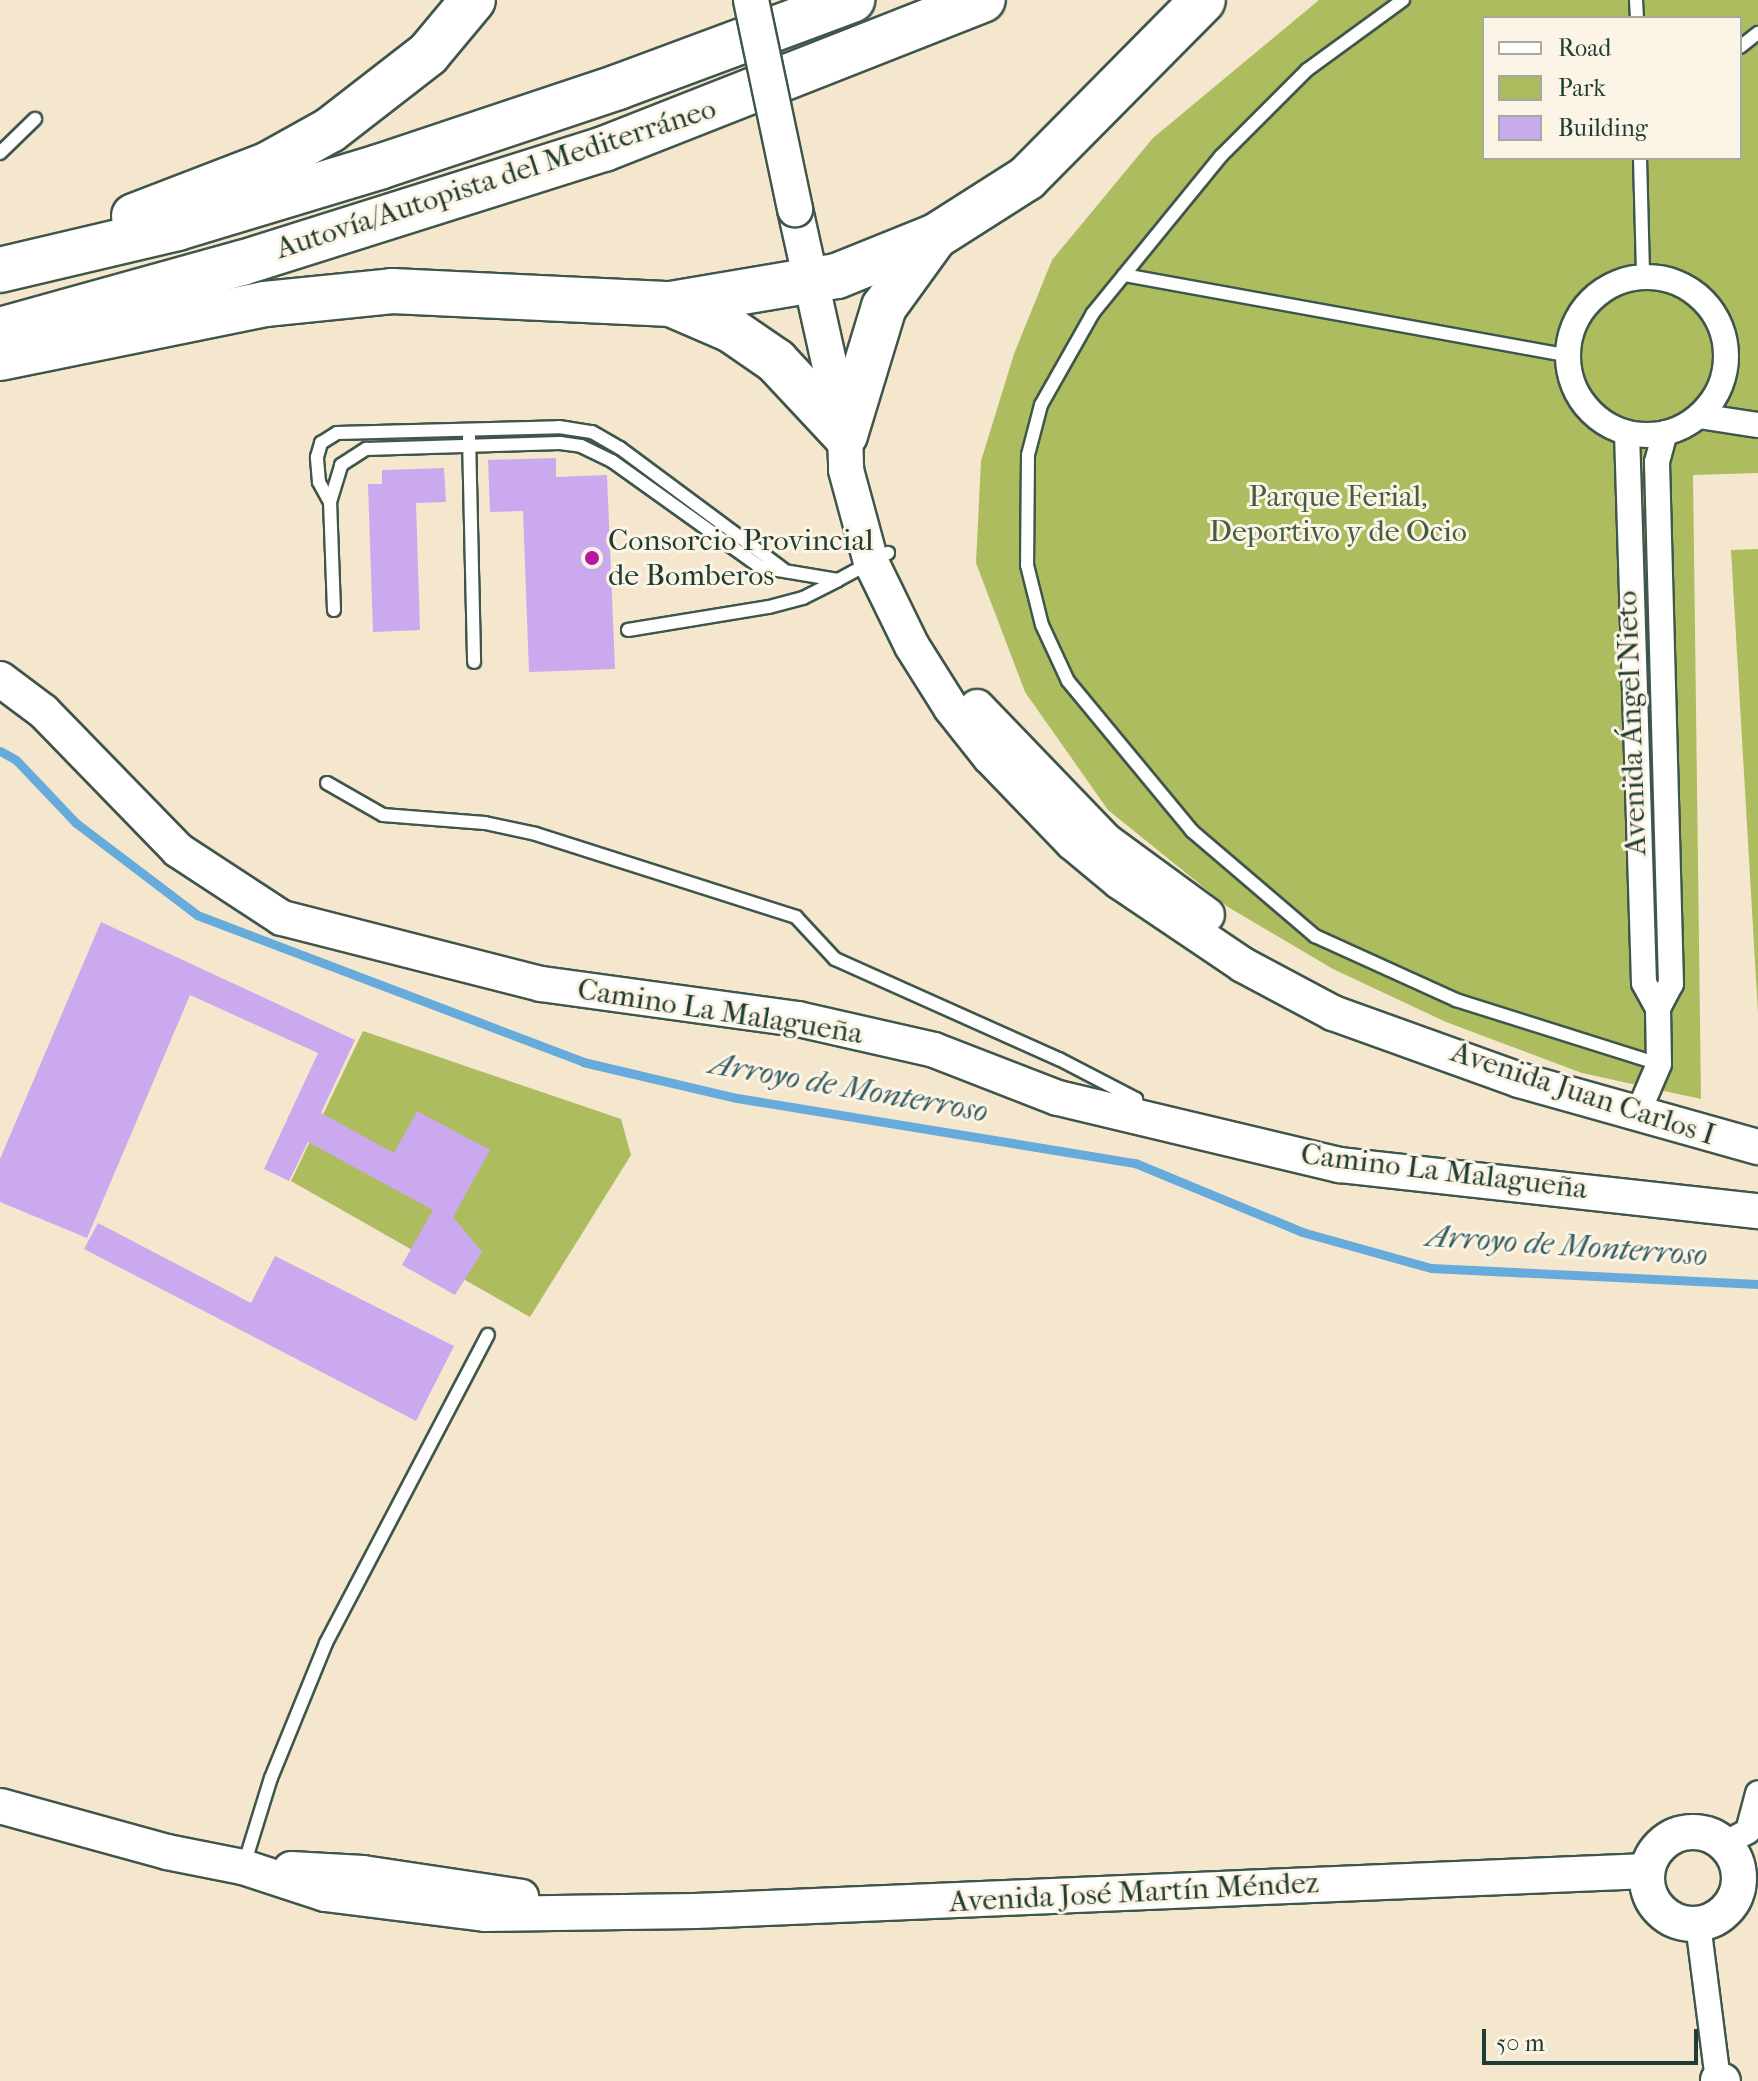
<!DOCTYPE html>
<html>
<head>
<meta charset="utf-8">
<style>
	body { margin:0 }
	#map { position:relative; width:1758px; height:2081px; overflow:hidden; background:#f4e7cd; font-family:"IM FELL French Canon",serif }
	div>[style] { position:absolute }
	.green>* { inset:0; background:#adbc5f }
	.stream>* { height:9px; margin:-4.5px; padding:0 4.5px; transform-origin:4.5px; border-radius:4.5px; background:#67abdc }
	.building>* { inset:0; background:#cba9ef }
	.roads { filter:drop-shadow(2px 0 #3f564b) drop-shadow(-2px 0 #3f564b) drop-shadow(0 2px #3f564b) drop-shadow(0 -2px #3f564b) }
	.lane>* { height:12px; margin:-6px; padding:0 6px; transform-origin:6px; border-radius:6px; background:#fff }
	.street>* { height:24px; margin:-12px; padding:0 12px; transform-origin:12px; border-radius:12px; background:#fff }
	.street>.ring { margin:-12px; padding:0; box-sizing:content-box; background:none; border:24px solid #fff; border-radius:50% }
	.secondary>* { height:34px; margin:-17px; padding:0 17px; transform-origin:17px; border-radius:17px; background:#fff }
	.secondary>.ring { margin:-17px; padding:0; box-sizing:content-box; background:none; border:34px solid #fff; border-radius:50% }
	.highway>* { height:44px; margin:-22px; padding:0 22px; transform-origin:22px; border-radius:22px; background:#fff }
	.bridges { filter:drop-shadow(2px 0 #3f564b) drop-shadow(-2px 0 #3f564b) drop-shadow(0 2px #3f564b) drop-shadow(0 -2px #3f564b) }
	.secondary-bridge>* { height:34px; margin:-17px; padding:0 17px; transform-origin:17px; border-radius:17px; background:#fff }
	.dots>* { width:22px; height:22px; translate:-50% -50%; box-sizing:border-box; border:4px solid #fcf5e5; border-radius:50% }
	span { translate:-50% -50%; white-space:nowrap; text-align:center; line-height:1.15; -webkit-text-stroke:6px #fcf5e5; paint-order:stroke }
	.street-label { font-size:30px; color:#1f3d34 }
	.park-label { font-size:30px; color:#425d3f }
	.poi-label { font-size:30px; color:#1f3d34 }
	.left { translate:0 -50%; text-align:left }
	.water-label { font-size:32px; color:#355e66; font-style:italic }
	.legend { position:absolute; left:1482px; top:16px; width:260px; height:144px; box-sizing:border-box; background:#fcf5e5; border:2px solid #a4ab9e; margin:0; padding:10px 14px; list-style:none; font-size:24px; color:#1f3d34 }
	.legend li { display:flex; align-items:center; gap:16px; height:40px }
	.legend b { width:40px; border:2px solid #a4ab9e }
	.scale { position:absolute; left:1482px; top:2029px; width:216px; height:36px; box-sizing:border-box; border:4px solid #1f3d34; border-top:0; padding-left:10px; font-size:24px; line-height:28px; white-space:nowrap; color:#1f3d34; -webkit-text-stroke:6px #fcf5e5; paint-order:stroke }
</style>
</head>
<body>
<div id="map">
	<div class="green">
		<div style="clip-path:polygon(evenodd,1319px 0,1758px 0,1758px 473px,1693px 475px,1701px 1099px,1582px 1073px,1446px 1022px,1333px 969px,1228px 907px,1108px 810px,1025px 692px,976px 563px,981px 461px,1014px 354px,1052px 260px,1153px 138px,1319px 0,1484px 18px,1740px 18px,1740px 158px,1484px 158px,1484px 18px)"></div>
		<div style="clip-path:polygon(1758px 549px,1758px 1013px,1731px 550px)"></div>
		<div style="clip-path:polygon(363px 1031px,621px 1119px,631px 1155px,530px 1317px,291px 1181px)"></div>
	</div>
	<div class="stream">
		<div style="left:0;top:751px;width:18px;rotate:29deg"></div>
		<div style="left:16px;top:760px;width:87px;rotate:46.4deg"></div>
		<div style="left:76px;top:823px;width:152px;rotate:37.2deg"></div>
		<div style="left:197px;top:915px;width:413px;rotate:20.8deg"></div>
		<div style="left:583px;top:1062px;width:158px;rotate:13.2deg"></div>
		<div style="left:737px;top:1098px;width:403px;rotate:9.3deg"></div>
		<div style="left:1135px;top:1163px;width:181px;rotate:22.4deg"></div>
		<div style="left:1302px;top:1232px;width:134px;rotate:15.6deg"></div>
		<div style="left:1431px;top:1268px;width:327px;rotate:2.8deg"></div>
	</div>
	<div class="building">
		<div style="clip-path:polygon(556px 458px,556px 477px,607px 475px,615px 669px,529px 672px,523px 511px,490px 512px,488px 460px)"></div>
		<div style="clip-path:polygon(444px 468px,446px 502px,416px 503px,420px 630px,373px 632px,368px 484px,382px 484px,382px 470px)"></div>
		<div style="clip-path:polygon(101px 922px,355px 1040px,321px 1113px,394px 1153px,417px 1111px,490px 1150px,453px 1217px,482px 1252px,455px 1295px,402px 1265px,433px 1210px,308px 1142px,289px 1181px,264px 1169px,318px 1053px,190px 995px,87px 1238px,0 1202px,0 1159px)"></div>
		<div style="clip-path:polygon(98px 1223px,251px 1303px,275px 1256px,454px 1346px,416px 1421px,84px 1249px)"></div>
	</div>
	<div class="roads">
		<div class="lane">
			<div style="left:1403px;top:0;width:119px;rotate:143.9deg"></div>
			<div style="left:1307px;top:70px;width:122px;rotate:135deg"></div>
			<div style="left:1221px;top:156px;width:203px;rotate:129.2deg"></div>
			<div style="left:1093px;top:313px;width:106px;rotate:119.5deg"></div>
			<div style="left:1041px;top:405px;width:52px;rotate:104.6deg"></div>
			<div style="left:1028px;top:455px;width:110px;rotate:90.5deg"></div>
			<div style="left:1027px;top:565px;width:62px;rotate:76deg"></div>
			<div style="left:1042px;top:625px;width:62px;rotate:65.1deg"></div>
			<div style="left:1068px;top:681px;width:195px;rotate:50.4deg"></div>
			<div style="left:1192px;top:831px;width:162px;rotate:40.5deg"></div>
			<div style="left:1315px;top:936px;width:155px;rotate:24.4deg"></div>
			<div style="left:1456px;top:1000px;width:213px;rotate:17.5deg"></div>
			<div style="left:1636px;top:0;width:18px;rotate:87deg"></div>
			<div style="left:1740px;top:47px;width:23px;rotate:-38deg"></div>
			<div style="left:0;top:153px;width:49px;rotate:-44.2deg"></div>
			<div style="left:1640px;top:158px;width:118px;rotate:88.5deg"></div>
			<div style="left:1124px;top:275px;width:451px;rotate:10.3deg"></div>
			<div style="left:469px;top:437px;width:225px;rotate:88.7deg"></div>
			<div style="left:330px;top:502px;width:23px;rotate:-119deg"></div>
			<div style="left:319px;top:482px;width:25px;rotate:-95deg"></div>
			<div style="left:317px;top:457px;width:15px;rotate:-74deg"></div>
			<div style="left:321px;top:443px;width:19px;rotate:-32deg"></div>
			<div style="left:337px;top:433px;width:222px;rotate:-1.5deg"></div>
			<div style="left:559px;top:427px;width:33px;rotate:9deg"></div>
			<div style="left:592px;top:432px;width:32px;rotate:30deg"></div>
			<div style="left:620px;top:448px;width:203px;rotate:36.6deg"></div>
			<div style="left:334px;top:610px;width:108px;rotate:-92.1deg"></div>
			<div style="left:330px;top:502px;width:39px;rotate:-73deg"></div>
			<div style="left:341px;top:465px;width:30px;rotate:-33deg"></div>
			<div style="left:366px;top:449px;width:194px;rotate:-1.8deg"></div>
			<div style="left:560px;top:443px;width:21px;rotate:8deg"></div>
			<div style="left:581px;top:446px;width:34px;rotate:26deg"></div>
			<div style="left:612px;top:461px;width:182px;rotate:35.6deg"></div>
			<div style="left:760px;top:567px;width:79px;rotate:9.5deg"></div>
			<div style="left:838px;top:580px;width:57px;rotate:-28.4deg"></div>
			<div style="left:628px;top:630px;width:143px;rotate:-9.3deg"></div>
			<div style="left:769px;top:607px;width:35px;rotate:-15deg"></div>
			<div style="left:803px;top:598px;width:39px;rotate:-27deg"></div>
			<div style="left:327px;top:783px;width:64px;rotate:29.7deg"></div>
			<div style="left:383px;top:815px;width:102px;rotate:4.5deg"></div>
			<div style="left:485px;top:823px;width:52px;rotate:12.2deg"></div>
			<div style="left:536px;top:834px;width:273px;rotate:17.7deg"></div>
			<div style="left:796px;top:917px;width:57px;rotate:47.1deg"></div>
			<div style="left:835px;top:959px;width:245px;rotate:24.1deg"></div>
			<div style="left:1059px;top:1059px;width:87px;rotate:27.5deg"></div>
			<div style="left:1136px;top:1099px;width:15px;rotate:82deg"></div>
			<div style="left:244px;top:1865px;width:91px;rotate:-72.8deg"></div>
			<div style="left:271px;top:1778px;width:146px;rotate:-67.8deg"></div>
			<div style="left:326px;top:1643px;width:348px;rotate:-62.3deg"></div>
		</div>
		<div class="street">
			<div class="ring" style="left:1568px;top:277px;width:134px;height:134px"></div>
			<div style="left:1699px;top:416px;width:60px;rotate:8.7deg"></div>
			<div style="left:1627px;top:433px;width:550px;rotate:88.23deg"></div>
			<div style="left:1644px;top:983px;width:29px;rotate:61deg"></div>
			<div style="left:1658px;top:1008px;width:56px;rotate:89deg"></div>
			<div style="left:1659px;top:1064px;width:56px;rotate:113.3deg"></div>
			<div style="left:1658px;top:1008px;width:27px;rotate:-62deg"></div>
			<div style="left:1671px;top:984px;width:522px;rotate:-91.54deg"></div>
			<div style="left:1657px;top:462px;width:30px;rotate:-75deg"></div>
			<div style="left:1724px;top:1844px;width:27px;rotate:-28deg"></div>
			<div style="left:1748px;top:1831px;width:39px;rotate:-75deg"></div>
			<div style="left:1698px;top:1924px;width:158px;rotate:82.7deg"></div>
		</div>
		<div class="secondary">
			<div style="left:795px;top:209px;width:231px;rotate:77.5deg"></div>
			<div style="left:845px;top:435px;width:35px;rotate:88deg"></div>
			<div style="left:846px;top:470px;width:95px;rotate:74.8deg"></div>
			<div style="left:871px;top:562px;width:93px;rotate:64deg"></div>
			<div style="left:912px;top:646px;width:73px;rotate:57.8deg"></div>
			<div style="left:951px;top:708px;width:63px;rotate:51.5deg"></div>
			<div style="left:990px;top:757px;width:120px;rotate:46deg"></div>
			<div style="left:1073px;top:843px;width:61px;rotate:39.7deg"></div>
			<div style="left:1120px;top:882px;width:148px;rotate:34deg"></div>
			<div style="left:1243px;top:965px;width:102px;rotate:28.1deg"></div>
			<div style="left:1333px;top:1013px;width:198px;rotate:19.8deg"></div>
			<div style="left:1519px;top:1080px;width:248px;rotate:15.7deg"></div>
			<div style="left:0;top:679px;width:54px;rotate:36.7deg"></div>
			<div style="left:43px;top:711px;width:194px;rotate:45.8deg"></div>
			<div style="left:178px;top:850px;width:124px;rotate:33.2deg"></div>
			<div style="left:282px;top:918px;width:267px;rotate:14.3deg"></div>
			<div style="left:541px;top:984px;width:259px;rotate:7.8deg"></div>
			<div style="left:798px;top:1019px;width:139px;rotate:12.8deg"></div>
			<div style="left:934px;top:1050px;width:133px;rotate:21.2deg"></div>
			<div style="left:1058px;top:1098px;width:290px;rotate:13.4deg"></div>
			<div style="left:1340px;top:1165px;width:421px;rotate:6.3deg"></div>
			<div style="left:977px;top:707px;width:186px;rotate:46.1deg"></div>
			<div style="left:1106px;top:841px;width:125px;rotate:36.2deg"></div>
			<div style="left:0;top:1806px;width:173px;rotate:15.4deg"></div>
			<div style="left:167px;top:1852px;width:77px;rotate:11.2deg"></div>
			<div style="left:243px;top:1867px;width:86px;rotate:18.2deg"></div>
			<div style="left:325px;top:1894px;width:161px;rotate:7.1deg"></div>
			<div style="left:485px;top:1914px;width:210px;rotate:-0.8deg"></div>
			<div style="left:695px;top:1911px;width:953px;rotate:-2.41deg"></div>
			<div class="ring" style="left:1647px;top:1832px;width:58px;height:58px"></div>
			<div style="left:291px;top:1869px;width:72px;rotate:3.2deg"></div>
			<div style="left:363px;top:1873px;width:160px;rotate:8.6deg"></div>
			<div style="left:1718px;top:2080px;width:5px;rotate:11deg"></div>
		</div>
		<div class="highway">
			<div style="left:134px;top:216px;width:142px;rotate:-21deg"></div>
			<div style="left:267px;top:165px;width:72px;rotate:-29.1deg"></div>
			<div style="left:330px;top:130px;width:124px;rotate:-37.8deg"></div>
			<div style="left:428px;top:54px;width:70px;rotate:-50.2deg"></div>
			<div style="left:0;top:270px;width:182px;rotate:-13.3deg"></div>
			<div style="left:177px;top:228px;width:211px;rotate:-16.8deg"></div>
			<div style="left:379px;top:167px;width:252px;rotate:-18.5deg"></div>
			<div style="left:618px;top:87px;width:250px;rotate:-20.4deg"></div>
			<div style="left:671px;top:304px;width:65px;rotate:23.4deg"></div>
			<div style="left:731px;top:330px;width:55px;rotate:34.6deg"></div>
			<div style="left:776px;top:361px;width:101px;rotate:47deg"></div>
			<div style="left:845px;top:435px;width:134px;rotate:-73.1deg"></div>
			<div style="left:884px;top:307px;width:85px;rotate:-54.1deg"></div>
			<div style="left:0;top:330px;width:251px;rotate:-15.5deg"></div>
			<div style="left:242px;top:263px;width:380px;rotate:-17.5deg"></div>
			<div style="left:604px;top:149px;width:407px;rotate:-21.5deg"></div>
			<div style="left:0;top:358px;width:270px;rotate:-11.5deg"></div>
			<div style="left:265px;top:304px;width:128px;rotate:-5.8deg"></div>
			<div style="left:392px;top:291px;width:279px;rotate:2.7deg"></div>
			<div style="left:671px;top:304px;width:168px;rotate:-9.6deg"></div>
			<div style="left:837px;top:276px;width:107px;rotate:-22deg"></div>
			<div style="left:936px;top:236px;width:108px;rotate:-32.5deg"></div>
			<div style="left:1027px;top:178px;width:250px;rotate:-45.3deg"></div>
		</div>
	</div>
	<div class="bridges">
		<div class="secondary-bridge">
			<div style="left:751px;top:0;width:214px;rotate:78.1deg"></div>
		</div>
	</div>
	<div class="dots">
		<div style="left:592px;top:558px;background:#b5179e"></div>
	</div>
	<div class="street-label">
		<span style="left:496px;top:179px;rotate:-18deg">Autovía/Autopista del Mediterráneo</span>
		<span style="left:1632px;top:723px;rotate:-92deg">Avenida Ángel Nieto</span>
		<span style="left:720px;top:1012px;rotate:9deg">Camino La Malagueña</span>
		<span style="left:1583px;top:1094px;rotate:18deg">Avenida Juan Carlos I</span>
		<span style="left:1444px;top:1172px;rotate:7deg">Camino La Malagueña</span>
		<span style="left:1134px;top:1893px;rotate:-3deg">Avenida José Martín Méndez</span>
	</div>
	<div class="park-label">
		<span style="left:1338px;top:514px">Parque Ferial,<br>Deportivo y de Ocio</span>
	</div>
	<div class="poi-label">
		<span class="left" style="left:608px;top:558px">Consorcio Provincial<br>de Bomberos</span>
	</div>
	<div class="water-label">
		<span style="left:849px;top:1088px;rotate:10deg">Arroyo de Monterroso</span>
		<span style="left:1567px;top:1246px;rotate:4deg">Arroyo de Monterroso</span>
	</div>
	<ul class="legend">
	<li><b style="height:10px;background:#fff"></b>Road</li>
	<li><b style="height:22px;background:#adbc5f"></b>Park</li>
	<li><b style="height:22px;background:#cba9ef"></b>Building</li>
	</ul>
	<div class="scale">50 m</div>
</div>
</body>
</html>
